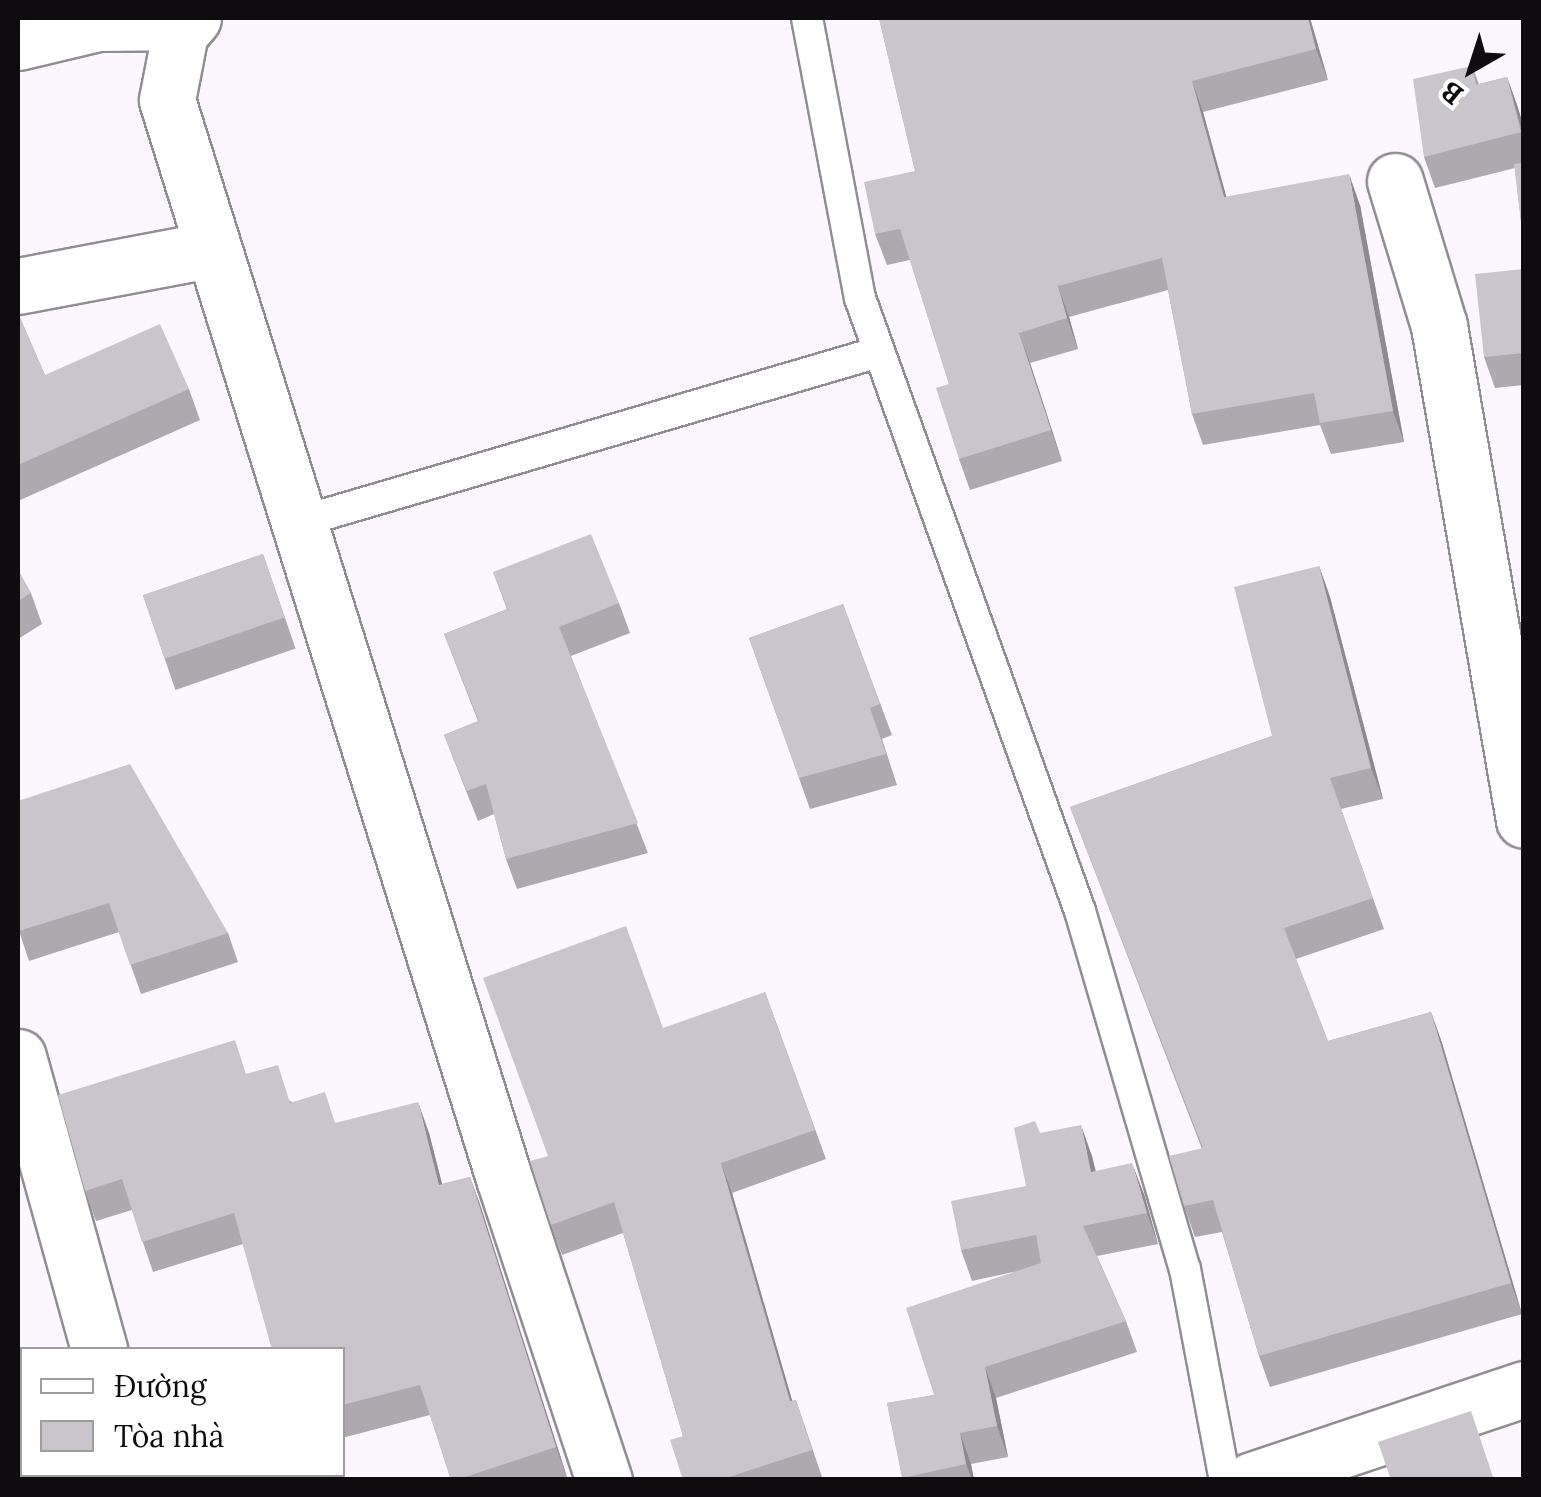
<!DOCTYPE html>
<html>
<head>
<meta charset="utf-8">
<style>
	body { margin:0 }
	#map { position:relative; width:1541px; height:1497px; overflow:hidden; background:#fcf6fe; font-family:Lora,serif }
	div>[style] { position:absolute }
	.roads { filter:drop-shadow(2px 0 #928c94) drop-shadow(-2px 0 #928c94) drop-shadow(0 2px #928c94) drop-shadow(0 -2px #928c94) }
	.lane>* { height:30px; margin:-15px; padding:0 15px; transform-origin:15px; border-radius:15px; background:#fff }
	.street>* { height:55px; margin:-27.5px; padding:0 27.5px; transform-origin:27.5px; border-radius:27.5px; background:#fff }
	.secondary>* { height:55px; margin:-27.5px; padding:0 27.5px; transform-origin:27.5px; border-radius:27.5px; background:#fff }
	.wall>* { inset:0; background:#aea9af; transform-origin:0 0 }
	.shaded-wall>* { inset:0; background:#8d898f }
	.building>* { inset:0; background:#cac4cc; transform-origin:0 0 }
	span { translate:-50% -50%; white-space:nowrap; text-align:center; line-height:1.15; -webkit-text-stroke:9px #fff; paint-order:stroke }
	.frame { position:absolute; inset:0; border:20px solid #0f0c0f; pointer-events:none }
	.legend { position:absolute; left:20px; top:1347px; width:325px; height:130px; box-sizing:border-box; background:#fff; border:2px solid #9f9e9f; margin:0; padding:12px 18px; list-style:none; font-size:30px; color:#0f0c0f }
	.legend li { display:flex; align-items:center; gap:20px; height:50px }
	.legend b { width:50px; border:2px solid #9f9e9f }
	.north { position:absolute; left:1421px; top:20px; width:100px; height:100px; -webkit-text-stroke:8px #fff; paint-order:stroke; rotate:219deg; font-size:28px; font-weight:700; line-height:40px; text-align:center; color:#0f0c0f }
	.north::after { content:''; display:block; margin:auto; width:35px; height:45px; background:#0f0c0f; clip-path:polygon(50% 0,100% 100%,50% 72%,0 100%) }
</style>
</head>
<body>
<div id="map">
	<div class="roads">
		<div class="lane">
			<div style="left:807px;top:18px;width:285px;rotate:79.3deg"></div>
			<div style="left:860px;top:298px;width:651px;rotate:70.26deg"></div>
			<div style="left:1080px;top:911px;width:373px;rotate:73.7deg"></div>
			<div style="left:1185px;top:1269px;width:215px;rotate:79.3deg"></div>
			<div style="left:299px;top:522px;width:604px;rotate:-16.34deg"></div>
		</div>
		<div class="street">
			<div style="left:18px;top:42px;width:82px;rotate:-13.4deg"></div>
			<div style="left:98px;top:23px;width:91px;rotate:-0.6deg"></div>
			<div style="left:1395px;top:181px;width:152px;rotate:73.1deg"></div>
			<div style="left:1439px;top:326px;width:501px;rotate:80.24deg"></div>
			<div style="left:18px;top:286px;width:198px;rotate:-10.7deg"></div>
			<div style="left:18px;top:1057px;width:304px;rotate:74.5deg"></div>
			<div style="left:131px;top:1474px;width:6px;rotate:81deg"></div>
			<div style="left:1252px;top:1480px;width:287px;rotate:-18.5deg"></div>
		</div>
		<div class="secondary">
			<div style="left:193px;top:18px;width:20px;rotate:131deg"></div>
			<div style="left:180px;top:33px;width:68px;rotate:101deg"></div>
			<div style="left:167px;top:100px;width:1129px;rotate:72.64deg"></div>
			<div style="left:504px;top:1178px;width:318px;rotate:71.7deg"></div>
		</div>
	</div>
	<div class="wall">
		<div style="clip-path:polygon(879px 18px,1310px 18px,1328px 80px,1203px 112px,1226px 197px,1360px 205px,1404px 442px,1331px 454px,1320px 425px,1203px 445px,1192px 414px,1168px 290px,1069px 317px,1078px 349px,1030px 363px,1062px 461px,970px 490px,959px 459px,949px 384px,910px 260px,887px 265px,875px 234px,915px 171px)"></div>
		<div style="clip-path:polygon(1472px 66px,1479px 84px,1507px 77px,1518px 108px,1524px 128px,1524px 247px,1515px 168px,1435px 188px,1424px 157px)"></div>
		<div style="clip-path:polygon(1524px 269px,1524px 385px,1495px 388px,1484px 357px)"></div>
		<div style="clip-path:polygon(18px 313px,45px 375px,189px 389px,200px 420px,18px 501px)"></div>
		<div style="left:263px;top:554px;width:100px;height:127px;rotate:71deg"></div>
		<div style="clip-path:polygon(1319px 566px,1330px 597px,1383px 799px,1341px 809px,1384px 929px,1296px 959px,1328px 1041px,1431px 1012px,1442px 1043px,1522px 1314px,1270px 1387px,1259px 1356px,1222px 1232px,1195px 1237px,1184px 1206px,1202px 1149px,1070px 807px,1272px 736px)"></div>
		<div style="clip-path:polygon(18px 570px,31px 593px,42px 624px,18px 639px)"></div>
		<div style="clip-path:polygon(493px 572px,619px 603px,630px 633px,571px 656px,648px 853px,517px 889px,506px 859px,494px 814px,478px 821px,444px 735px,478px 721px,444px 634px,507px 609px)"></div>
		<div style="clip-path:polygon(843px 604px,892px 735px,882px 739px,897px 785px,810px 809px,749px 638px)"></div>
		<div style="clip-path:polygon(18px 801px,228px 933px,238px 962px,141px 994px,119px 932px,29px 961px,18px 928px)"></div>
		<div style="clip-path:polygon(765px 992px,826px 1159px,732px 1193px,792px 1401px,796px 1400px,823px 1480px,683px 1480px,683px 1436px,623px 1233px,562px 1255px,551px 1225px,548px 1156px)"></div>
		<div style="clip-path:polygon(247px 1074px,292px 1102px,336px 1123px,429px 1133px,442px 1184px,470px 1177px,567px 1477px,560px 1480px,451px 1480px,430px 1415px,342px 1438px,342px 1350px,243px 1244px,153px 1272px,132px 1210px,96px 1221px,85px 1191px)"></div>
		<div style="clip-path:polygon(1040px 1133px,1092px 1156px,1096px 1171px,1144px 1194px,1158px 1244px,1097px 1256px,1126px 1321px,1137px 1352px,996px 1398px,1008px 1457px,971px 1464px,974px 1480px,903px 1480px,887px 1403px,934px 1395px,1013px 1272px,972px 1281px,961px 1250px,1026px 1186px)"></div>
		<div style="left:182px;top:1474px;width:126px;height:6px"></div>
	</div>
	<div class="shaded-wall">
		<div style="clip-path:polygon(1308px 18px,1310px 18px,1328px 80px,1316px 49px)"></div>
		<div style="clip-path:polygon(1507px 77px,1518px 108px,1524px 128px,1524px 139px)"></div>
		<div style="clip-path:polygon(1192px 81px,1203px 112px,1235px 228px,1224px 197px)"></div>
		<div style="clip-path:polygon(1349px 174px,1360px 205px,1404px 442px,1393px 411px)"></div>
		<div style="clip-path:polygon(1058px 286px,1069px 317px,1078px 349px,1067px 318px)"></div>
		<div style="clip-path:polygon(1019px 333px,1030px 363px,1062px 461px,1051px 430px)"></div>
		<div style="clip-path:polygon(1319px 566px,1330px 597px,1383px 799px,1371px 768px)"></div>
		<div style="clip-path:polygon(1431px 1012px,1442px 1043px,1522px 1314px,1511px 1283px)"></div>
		<div style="clip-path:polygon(418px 1102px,429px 1133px,450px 1215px,439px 1185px)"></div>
		<div style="clip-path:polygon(1081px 1125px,1092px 1156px,1102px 1203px,1091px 1172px)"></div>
		<div style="clip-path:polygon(721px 1163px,732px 1193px,801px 1431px,790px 1401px)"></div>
		<div style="clip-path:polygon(1132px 1163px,1144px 1194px,1158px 1244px,1147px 1213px)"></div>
		<div style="clip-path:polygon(470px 1177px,481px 1207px,567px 1477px,556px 1447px)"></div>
		<div style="clip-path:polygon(985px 1367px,996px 1398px,1008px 1457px,997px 1426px)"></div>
		<div style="clip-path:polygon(960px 1433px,971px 1464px,974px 1480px,972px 1480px,966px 1464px)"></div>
	</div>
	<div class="building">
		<div style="clip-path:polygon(879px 18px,1308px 18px,1316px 49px,1192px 81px,1224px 197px,1349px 174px,1393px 411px,1320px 423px,1314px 393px,1192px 414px,1162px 258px,1058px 286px,1067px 318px,1019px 333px,1051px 430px,959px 459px,936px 388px,949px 384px,900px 229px,875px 234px,864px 182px,915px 171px)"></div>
		<div style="clip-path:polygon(1472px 66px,1476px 85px,1507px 77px,1521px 132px,1424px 157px,1413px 79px)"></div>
		<div style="clip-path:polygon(1524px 163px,1524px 247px,1514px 164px)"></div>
		<div style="clip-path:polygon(1524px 269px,1524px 353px,1484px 357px,1475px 274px)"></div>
		<div style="clip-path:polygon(18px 313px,45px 375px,160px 324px,189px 389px,18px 465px)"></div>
		<div style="clip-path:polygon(591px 534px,619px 603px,559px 627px,638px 823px,506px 859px,486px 784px,467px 791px,444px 735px,479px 721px,444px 634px,508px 609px,493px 572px)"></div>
		<div style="left:263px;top:554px;width:67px;height:127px;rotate:71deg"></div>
		<div style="clip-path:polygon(1319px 566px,1371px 768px,1330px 778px,1373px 898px,1284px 928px,1328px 1041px,1431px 1012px,1511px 1283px,1259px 1356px,1213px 1200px,1184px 1206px,1169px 1156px,1203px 1148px,1070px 807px,1272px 736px,1234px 587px)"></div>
		<div style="clip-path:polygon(18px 570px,31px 593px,18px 601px)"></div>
		<div style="clip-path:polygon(843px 604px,880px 704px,870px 708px,886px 754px,799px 778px,749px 638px)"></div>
		<div style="clip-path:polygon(130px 764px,228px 933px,130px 965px,109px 903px,19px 931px,18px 801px)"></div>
		<div style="clip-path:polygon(626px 926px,663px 1028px,765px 992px,815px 1130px,721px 1163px,790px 1401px,796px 1400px,812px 1450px,720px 1480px,683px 1480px,670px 1440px,683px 1436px,614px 1202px,551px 1225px,530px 1161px,548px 1156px,483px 978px)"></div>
		<div style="clip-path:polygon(235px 1040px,246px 1074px,278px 1065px,290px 1103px,325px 1092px,335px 1123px,418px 1102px,439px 1185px,470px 1177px,556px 1447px,456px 1480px,451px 1480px,420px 1385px,342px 1405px,342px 1350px,272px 1350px,234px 1213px,142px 1242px,122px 1179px,85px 1191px,58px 1095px)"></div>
		<div style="clip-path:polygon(1035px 1121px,1040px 1133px,1081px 1125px,1091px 1172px,1132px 1163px,1147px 1213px,1083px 1226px,1126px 1321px,985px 1367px,997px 1426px,960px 1433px,966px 1464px,902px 1478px,887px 1403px,934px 1395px,906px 1308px,1041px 1263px,1036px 1235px,961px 1250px,951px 1201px,1026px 1186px,1014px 1128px)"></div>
		<div style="clip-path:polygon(1471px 1411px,1494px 1480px,1391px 1480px,1378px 1442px)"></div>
		<div style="clip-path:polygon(182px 1474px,245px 1474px,226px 1480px,183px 1480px)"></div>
	</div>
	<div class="frame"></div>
	<ul class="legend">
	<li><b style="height:12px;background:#fff"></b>Đường</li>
	<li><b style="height:28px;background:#cac4cc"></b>Tòa nhà</li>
	</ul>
	<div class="north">B</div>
</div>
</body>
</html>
